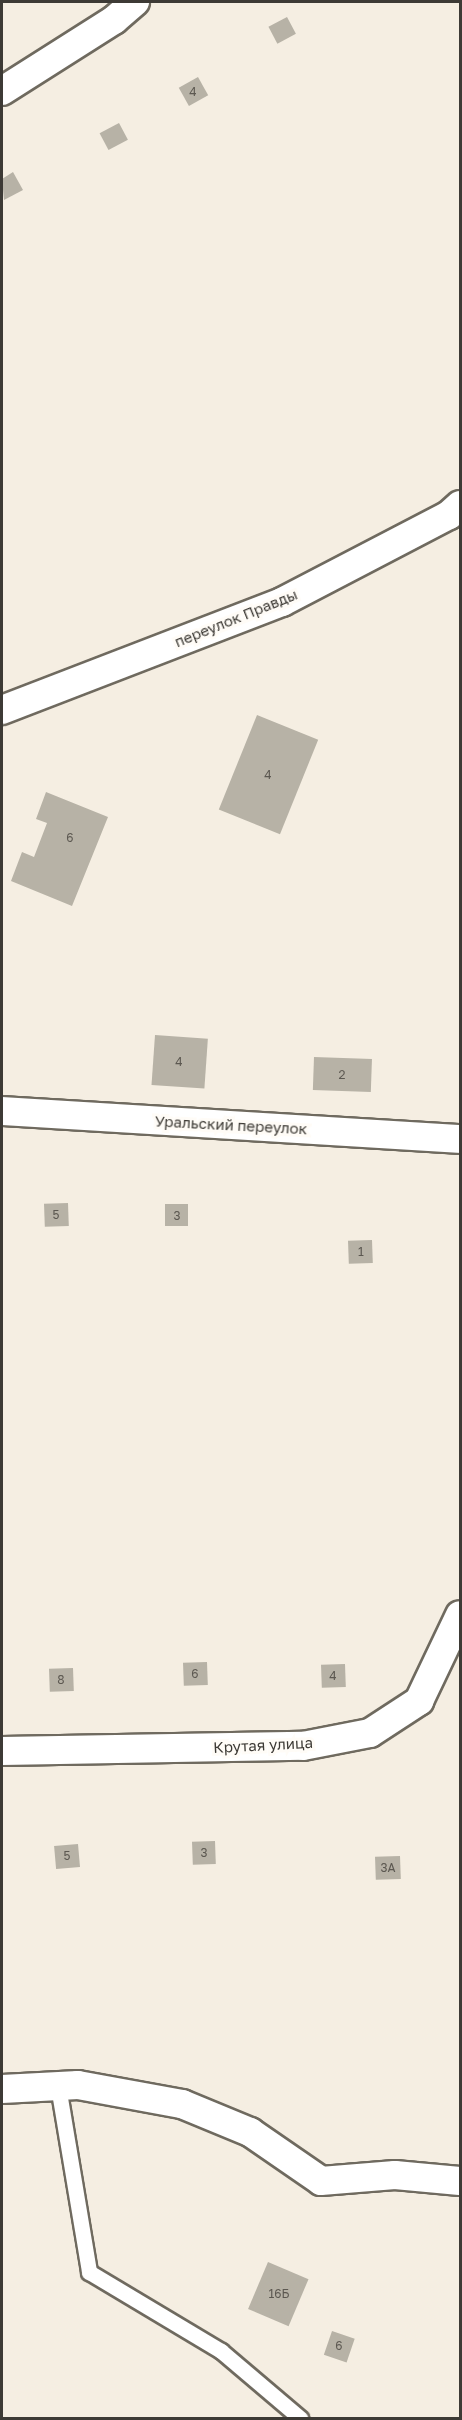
<!DOCTYPE html>
<html>
<head>
<meta charset="utf-8">
<style>
	body { margin:0 }
	#map { position:relative; width:462px; height:2420px; overflow:hidden; background:#f5eee2; font-family:"Golos Text",sans-serif }
	div>[style] { position:absolute }
	.building>* { inset:0; background:#b7b2a6; transform-origin:0 0 }
	.roads { filter:drop-shadow(2px 0 #6f6a5f) drop-shadow(-2px 0 #6f6a5f) drop-shadow(0 2px #6f6a5f) drop-shadow(0 -2px #6f6a5f) }
	.service>* { height:15px; margin:-7.5px; padding:0 7.5px; transform-origin:7.5px; border-radius:7.5px; background:#fff }
	.minor>* { height:28px; margin:-14px; padding:0 14px; transform-origin:14px; border-radius:14px; background:#fff }
	span { translate:-50% -50%; white-space:nowrap; text-align:center; line-height:1.15; -webkit-text-stroke:6px #fffcf7; paint-order:stroke }
	.number-label { font-size:12px; color:#5c5851 }
	.number-label span { -webkit-text-stroke-width:0 }
	.street-label { font-size:15px; color:#3d3a35 }
	.frame { position:absolute; inset:0; border:3px solid #3d3a35; pointer-events:none }
</style>
</head>
<body>
<div id="map">
	<div class="building">
		<div style="left:287px;top:17px;width:19px;height:21px;rotate:62deg"></div>
		<div style="left:198px;top:77px;width:21px;height:22px;rotate:61deg"></div>
		<div style="left:119px;top:123px;width:19px;height:22px;rotate:62deg"></div>
		<div style="clip-path:polygon(13px 172px,23px 190px,4px 200px,2px 179px)"></div>
		<div style="left:257px;top:715px;width:66px;height:102px;rotate:22deg"></div>
		<div style="clip-path:polygon(46px 792px,108px 817px,72px 906px,11px 881px,22px 852px,34px 857px,47px 823px,36px 819px)"></div>
		<div style="left:155px;top:1035px;width:53px;height:50px;rotate:4deg"></div>
		<div style="left:314px;top:1057px;width:58px;height:33px;rotate:2deg"></div>
		<div style="left:68px;top:1203px;width:23px;height:24px;rotate:88deg"></div>
		<div style="left:188px;top:1204px;width:22px;height:23px;rotate:90deg"></div>
		<div style="left:372px;top:1240px;width:23px;height:24px;rotate:88deg"></div>
		<div style="left:207px;top:1662px;width:23px;height:24px;rotate:88deg"></div>
		<div style="left:345px;top:1664px;width:23px;height:24px;rotate:88deg"></div>
		<div style="left:73px;top:1668px;width:23px;height:24px;rotate:88deg"></div>
		<div style="left:215px;top:1841px;width:23px;height:23px;rotate:88deg"></div>
		<div style="left:78px;top:1844px;width:23px;height:24px;rotate:85deg"></div>
		<div style="left:400px;top:1856px;width:23px;height:25px;rotate:88deg"></div>
		<div style="left:268px;top:2262px;width:44px;height:51px;rotate:23deg"></div>
		<div style="left:332px;top:2331px;width:24px;height:25px;rotate:19deg"></div>
	</div>
	<div class="roads">
		<div class="service">
			<div style="left:58px;top:2086px;width:189px;rotate:80.5deg"></div>
			<div style="left:89px;top:2272px;width:154px;rotate:30.9deg"></div>
			<div style="left:221px;top:2351px;width:104px;rotate:40.3deg"></div>
		</div>
		<div class="minor">
			<div style="left:2px;top:91px;width:133px;rotate:-32.4deg"></div>
			<div style="left:114px;top:20px;width:28px;rotate:-41deg"></div>
			<div style="left:2px;top:710px;width:300px;rotate:-21.1deg"></div>
			<div style="left:282px;top:602px;width:188px;rotate:-27.5deg"></div>
			<div style="left:449px;top:515px;width:15px;rotate:-42deg"></div>
			<div style="left:2px;top:1111px;width:459px;rotate:3.5deg"></div>
			<div style="left:2px;top:1751px;width:301px;rotate:-1deg"></div>
			<div style="left:303px;top:1746px;width:68px;rotate:-11deg"></div>
			<div style="left:370px;top:1733px;width:59px;rotate:-33.1deg"></div>
			<div style="left:419px;top:1701px;width:95px;rotate:-64.5deg"></div>
			<div style="left:2px;top:2089px;width:76px;rotate:-3deg"></div>
			<div style="left:78px;top:2085px;width:106px;rotate:10.4deg"></div>
			<div style="left:182px;top:2104px;width:74px;rotate:22.4deg"></div>
			<div style="left:250px;top:2132px;width:86px;rotate:34.6deg"></div>
			<div style="left:321px;top:2181px;width:74px;rotate:-4.6deg"></div>
			<div style="left:395px;top:2175px;width:65px;rotate:5.3deg"></div>
		</div>
	</div>
	<div class="number-label">
		<span style="left:193px;top:92px">4</span>
		<span style="left:268px;top:775px">4</span>
		<span style="left:70px;top:838px">6</span>
		<span style="left:179px;top:1062px">4</span>
		<span style="left:342px;top:1075px">2</span>
		<span style="left:56px;top:1215px">5</span>
		<span style="left:177px;top:1216px">3</span>
		<span style="left:361px;top:1252px">1</span>
		<span style="left:195px;top:1674px">6</span>
		<span style="left:333px;top:1676px">4</span>
		<span style="left:61px;top:1680px">8</span>
		<span style="left:204px;top:1853px">3</span>
		<span style="left:67px;top:1856px">5</span>
		<span style="left:388px;top:1868px">3А</span>
		<span style="left:279px;top:2294px">16Б</span>
		<span style="left:339px;top:2346px">6</span>
	</div>
	<div class="street-label">
		<span style="left:236px;top:618px;rotate:-22deg">переулок Правды</span>
		<span style="left:231px;top:1125px;rotate:3deg">Уральский переулок</span>
		<span style="left:263px;top:1745px;rotate:-3deg">Крутая улица</span>
	</div>
	<div class="frame"></div>
</div>
</body>
</html>
